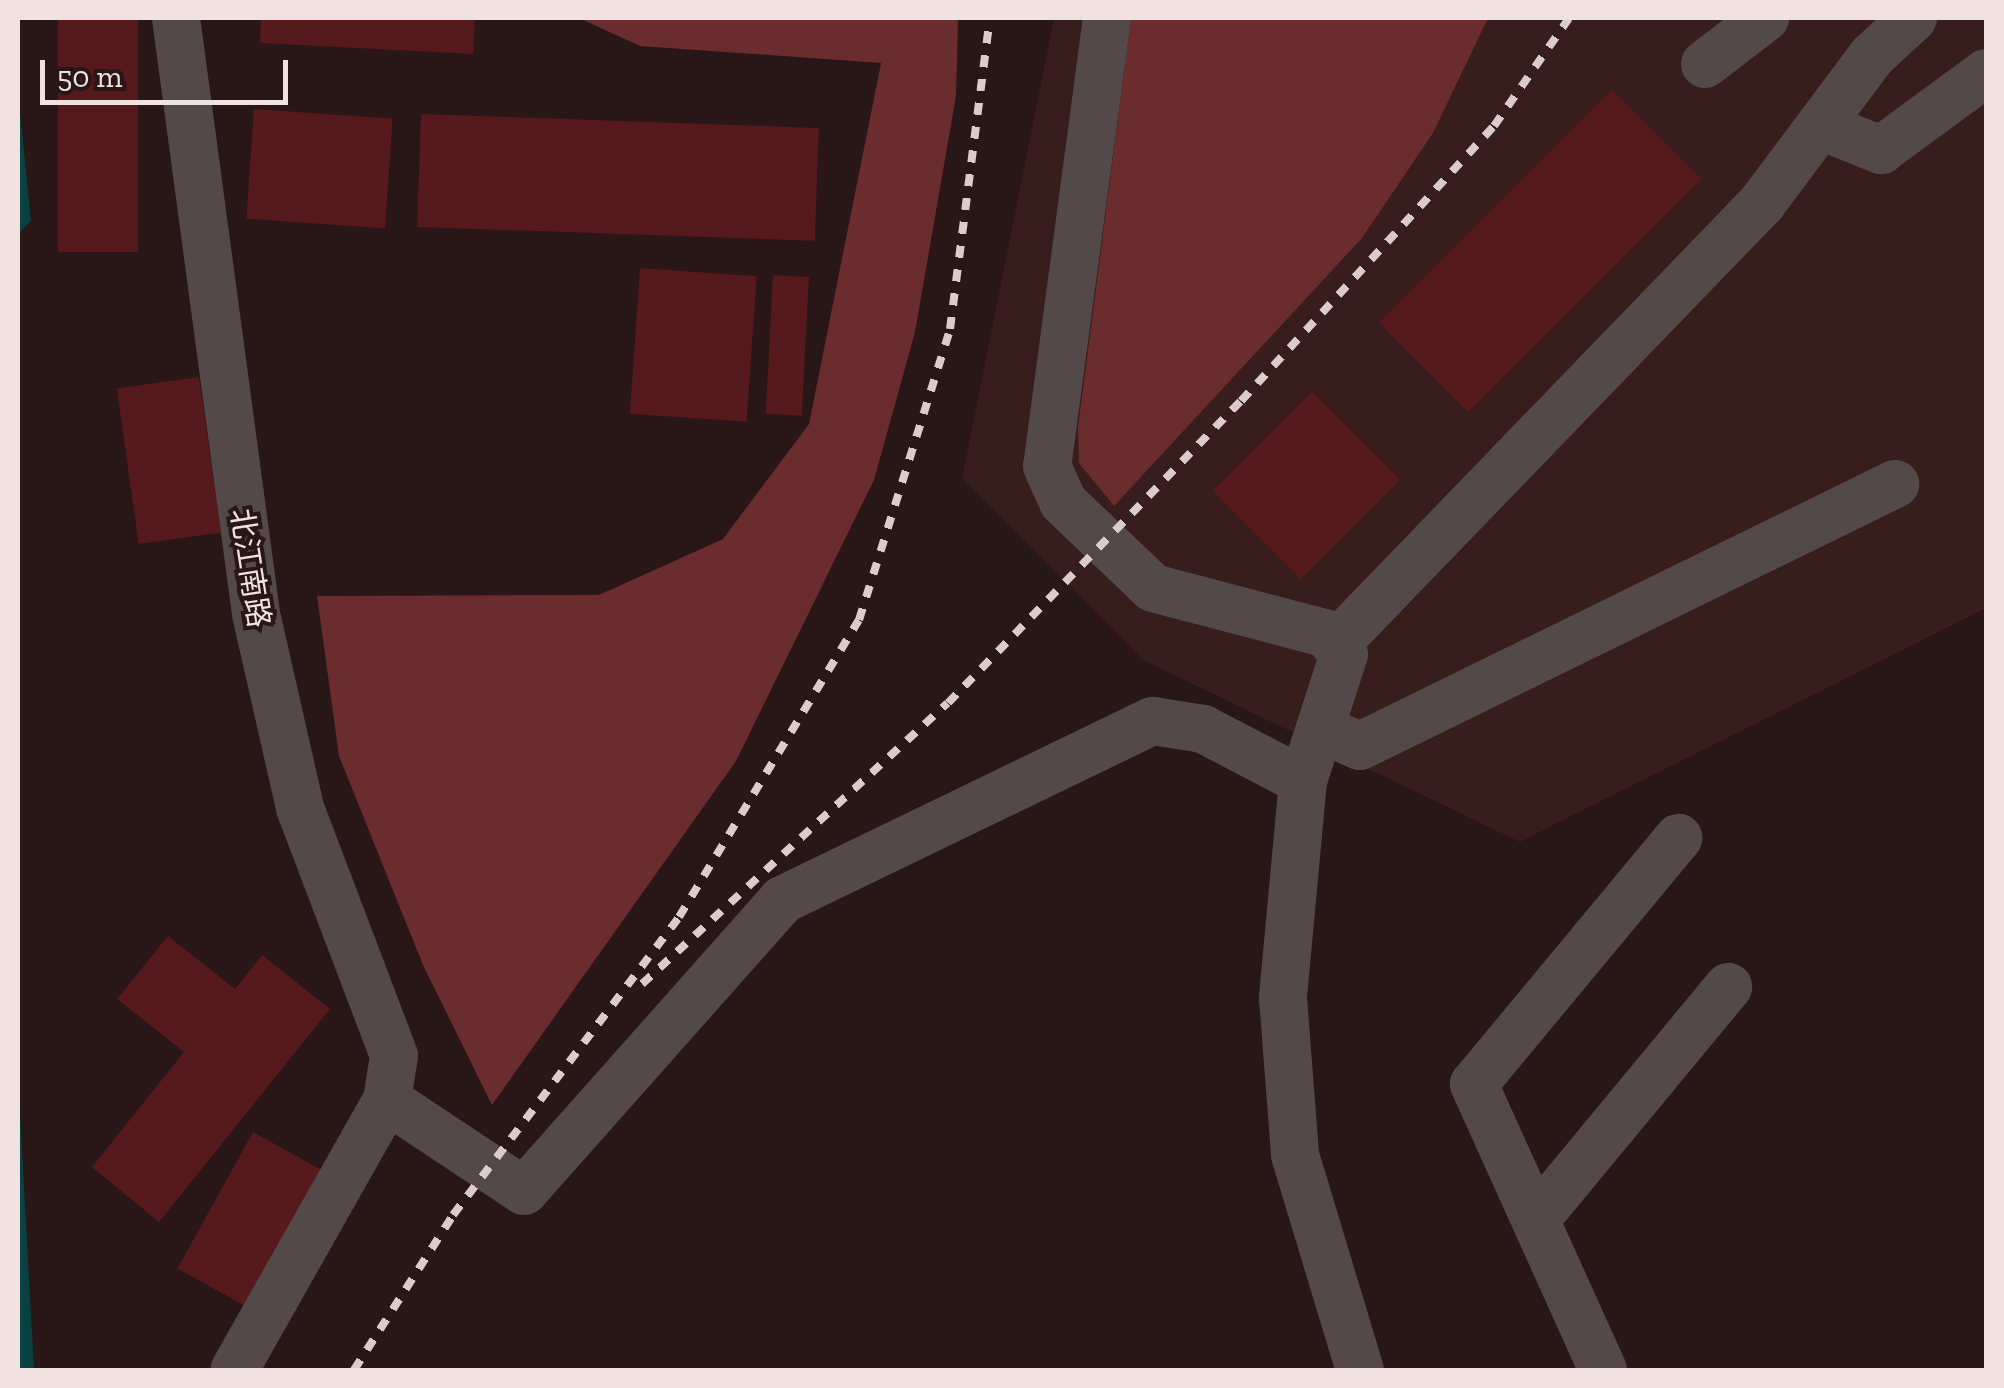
<!DOCTYPE html>
<html>
<head>
<meta charset="utf-8">
<style>
	body { margin:0 }
	#map { position:relative; width:2004px; height:1388px; overflow:hidden; background:#291616; font-family:"Zilla Slab","Noto Sans SC",serif }
	div>[style] { position:absolute }
	.built>* { inset:0; background:#371d1c }
	.forest>* { inset:0; background:#6b2c2e }
	.water>* { inset:0; background:#094143 }
	.building>* { inset:0; background:#56191c; transform-origin:0 0 }
	.minor>* { height:48px; margin:-24px; padding:0 24px; transform-origin:24px; border-radius:24px; background:#534948 }
	.rail>* { height:8px; margin-top:-4px; transform-origin:0; background:repeating-linear-gradient(90deg,#dbcccc 0 12px,transparent 0 24px) }
	span { translate:-50% -50%; white-space:nowrap; text-align:center; line-height:1.15; -webkit-text-stroke:8px #291616; paint-order:stroke }
	.street-label { font-size:30px; color:#f1e2e2 }
	.frame { position:absolute; inset:0; border:20px solid #f1e2e2; pointer-events:none }
	.scale { position:absolute; left:40px; top:60px; width:248px; height:45px; box-sizing:border-box; border:5px solid #f1e2e2; border-top:0; padding-left:12px; font-size:30px; line-height:35px; white-space:nowrap; color:#f1e2e2; -webkit-text-stroke:8px #291616; paint-order:stroke }
</style>
</head>
<body>
<div id="map">
	<div class="built">
		<div style="clip-path:polygon(1054px 18px,1986px 18px,1986px 608px,1520px 842px,1143px 660px,962px 478px)"></div>
	</div>
	<div class="forest">
		<div style="clip-path:polygon(579px 18px,958px 18px,956px 96px,915px 332px,874px 480px,736px 761px,492px 1105px,423px 965px,339px 756px,317px 596px,599px 595px,723px 539px,809px 424px,881px 63px,640px 46px)"></div>
		<div style="clip-path:polygon(1131px 18px,1488px 18px,1433px 133px,1362px 238px,1114px 506px,1079px 463px,1078px 427px)"></div>
	</div>
	<div class="water">
		<div style="clip-path:polygon(18px 91px,31px 221px,18px 234px)"></div>
		<div style="clip-path:polygon(18px 1076px,34px 1370px,18px 1370px)"></div>
	</div>
	<div class="building">
		<div style="left:58px;top:18px;width:80px;height:234px"></div>
		<div style="clip-path:polygon(261px 18px,475px 18px,473px 54px,260px 43px)"></div>
		<div style="left:1612px;top:89px;width:127px;height:330px;rotate:45deg"></div>
		<div style="left:254px;top:109px;width:139px;height:110px;rotate:4deg"></div>
		<div style="left:421px;top:114px;width:398px;height:113px;rotate:2deg"></div>
		<div style="left:640px;top:268px;width:117px;height:146px;rotate:4deg"></div>
		<div style="left:773px;top:275px;width:36px;height:139px;rotate:3deg"></div>
		<div style="left:199px;top:377px;width:157px;height:83px;rotate:82deg"></div>
		<div style="left:1312px;top:391px;width:125px;height:141px;rotate:45deg"></div>
		<div style="clip-path:polygon(168px 936px,235px 989px,262px 955px,330px 1009px,159px 1222px,92px 1167px,184px 1052px,117px 999px)"></div>
		<div style="left:253px;top:1132px;width:79px;height:156px;rotate:29deg"></div>
	</div>
	<div class="minor">
		<div style="left:176px;top:18px;width:601px;rotate:82.35deg"></div>
		<div style="left:256px;top:614px;width:199px;rotate:77.2deg"></div>
		<div style="left:300px;top:808px;width:265px;rotate:69.2deg"></div>
		<div style="left:394px;top:1056px;width:45px;rotate:99deg"></div>
		<div style="left:387px;top:1100px;width:310px;rotate:119.5deg"></div>
		<div style="left:1107px;top:18px;width:452px;rotate:97.6deg"></div>
		<div style="left:1047px;top:466px;width:39px;rotate:66deg"></div>
		<div style="left:1063px;top:502px;width:124px;rotate:43.7deg"></div>
		<div style="left:1153px;top:588px;width:178px;rotate:14.7deg"></div>
		<div style="left:1325px;top:633px;width:28px;rotate:48deg"></div>
		<div style="left:1344px;top:654px;width:133px;rotate:107.9deg"></div>
		<div style="left:1303px;top:781px;width:218px;rotate:95.3deg"></div>
		<div style="left:1283px;top:998px;width:157px;rotate:85.6deg"></div>
		<div style="left:1295px;top:1155px;width:225px;rotate:73.2deg"></div>
		<div style="left:1705px;top:64px;width:76px;rotate:-37.5deg"></div>
		<div style="left:1821px;top:126px;width:65px;rotate:21.8deg"></div>
		<div style="left:1881px;top:150px;width:130px;rotate:-36.3deg"></div>
		<div style="left:1337px;top:643px;width:612px;rotate:-45.99deg"></div>
		<div style="left:1762px;top:203px;width:184px;rotate:-53.2deg"></div>
		<div style="left:1872px;top:56px;width:56px;rotate:-42.8deg"></div>
		<div style="left:1323px;top:730px;width:40px;rotate:23.4deg"></div>
		<div style="left:1360px;top:746px;width:596px;rotate:-26.09deg"></div>
		<div style="left:387px;top:1100px;width:164px;rotate:33.6deg"></div>
		<div style="left:524px;top:1191px;width:389px;rotate:-48.4deg"></div>
		<div style="left:782px;top:900px;width:412px;rotate:-25.8deg"></div>
		<div style="left:1153px;top:721px;width:51px;rotate:9.1deg"></div>
		<div style="left:1203px;top:729px;width:113px;rotate:27.5deg"></div>
		<div style="left:1537px;top:1218px;width:300px;rotate:-50.4deg"></div>
		<div style="left:1603px;top:1370px;width:314px;rotate:-114.3deg"></div>
		<div style="left:1474px;top:1084px;width:320px;rotate:-50.3deg"></div>
	</div>
	<div class="rail">
		<div style="left:642px;top:984px;width:415px;rotate:-42.6deg"></div>
		<div style="left:948px;top:703px;width:421px;rotate:-45.9deg"></div>
		<div style="left:1241px;top:401px;width:374px;rotate:-47.4deg"></div>
		<div style="left:1494px;top:126px;width:131px;rotate:-55.2deg"></div>
		<div style="left:354px;top:1370px;width:184px;rotate:-57.4deg"></div>
		<div style="left:453px;top:1215px;width:374px;rotate:-52.8deg"></div>
		<div style="left:679px;top:917px;width:347px;rotate:-58.8deg"></div>
		<div style="left:859px;top:620px;width:305px;rotate:-72.6deg"></div>
		<div style="left:950px;top:329px;width:314px;rotate:-82.7deg"></div>
	</div>
	<div class="street-label">
		<span style="left:250px;top:568px;rotate:81deg">北江南路</span>
	</div>
	<div class="frame"></div>
	<div class="scale">50 m</div>
</div>
</body>
</html>
